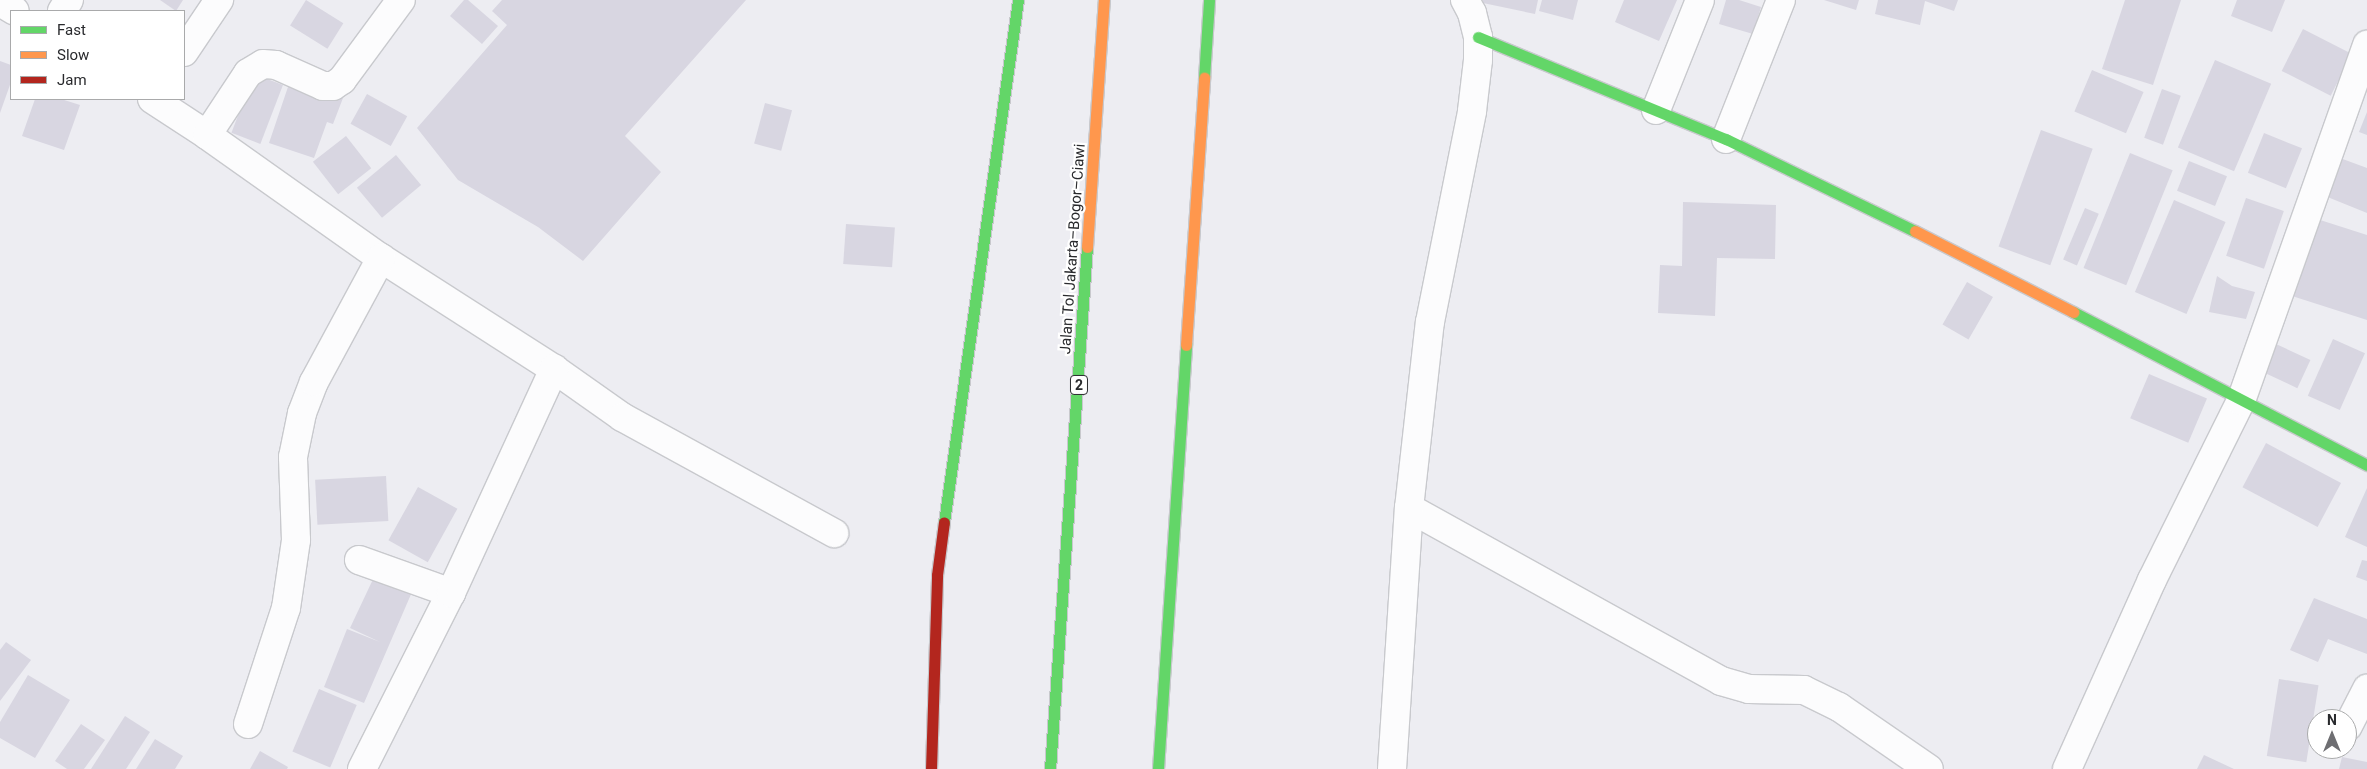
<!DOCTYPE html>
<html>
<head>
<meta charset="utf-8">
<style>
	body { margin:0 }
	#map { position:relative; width:2367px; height:769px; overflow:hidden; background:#ededf2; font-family:Roboto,sans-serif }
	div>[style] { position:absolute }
	.building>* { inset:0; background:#d8d6e1; transform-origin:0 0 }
	.roads { filter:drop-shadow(1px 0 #c8c9cd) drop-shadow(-1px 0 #c8c9cd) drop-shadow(0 1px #c8c9cd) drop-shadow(0 -1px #c8c9cd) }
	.street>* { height:28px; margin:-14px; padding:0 14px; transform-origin:14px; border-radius:14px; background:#fcfcfd }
	.fast>* { height:11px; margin:-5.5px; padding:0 5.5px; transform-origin:5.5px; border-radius:5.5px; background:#63d668 }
	.slow>* { height:11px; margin:-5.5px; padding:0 5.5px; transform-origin:5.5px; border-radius:5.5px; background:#ff974d }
	.jam>* { height:11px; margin:-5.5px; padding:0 5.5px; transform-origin:5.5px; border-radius:5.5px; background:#b3261e }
	span { translate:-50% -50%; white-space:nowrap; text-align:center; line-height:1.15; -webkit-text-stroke:4.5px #fff; paint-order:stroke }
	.shield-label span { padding:1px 4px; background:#fff; border:1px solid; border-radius:4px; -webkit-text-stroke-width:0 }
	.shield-label { font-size:14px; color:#292a2d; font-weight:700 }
	.street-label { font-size:15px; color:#292a2d }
	.legend { position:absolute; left:10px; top:10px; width:175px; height:90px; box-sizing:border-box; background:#fff; border:1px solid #a9aaab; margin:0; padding:6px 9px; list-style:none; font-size:15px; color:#292a2d }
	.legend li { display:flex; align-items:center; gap:10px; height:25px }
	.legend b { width:25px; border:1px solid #a9aaab }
	.north { position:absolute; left:2307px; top:709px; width:50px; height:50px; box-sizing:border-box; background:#fff; border:1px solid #a9aaab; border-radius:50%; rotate:0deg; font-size:14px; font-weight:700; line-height:20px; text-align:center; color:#292a2d }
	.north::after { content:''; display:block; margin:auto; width:18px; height:22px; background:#6e6e72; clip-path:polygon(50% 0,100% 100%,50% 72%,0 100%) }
</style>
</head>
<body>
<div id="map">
	<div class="building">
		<div style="clip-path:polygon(160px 0,183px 0,176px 11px)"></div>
		<div style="left:306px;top:0;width:44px;height:30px;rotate:32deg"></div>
		<div style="clip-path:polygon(464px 0,468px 0,498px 26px,482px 44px,450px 16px)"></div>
		<div style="clip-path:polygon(502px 0,746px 0,625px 136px,661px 172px,583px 261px,538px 227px,458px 180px,417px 128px,507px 25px,492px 11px)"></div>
		<div style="clip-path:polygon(1483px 0,1538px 0,1535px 14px,1483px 3px)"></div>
		<div style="clip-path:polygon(1542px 0,1578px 0,1573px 20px,1539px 11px)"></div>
		<div style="clip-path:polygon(1624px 0,1677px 0,1659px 41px,1615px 22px)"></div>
		<div style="clip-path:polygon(1726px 0,1739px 0,1761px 7px,1753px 34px,1719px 24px)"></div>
		<div style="clip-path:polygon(1824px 0,1859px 0,1856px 10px)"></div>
		<div style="clip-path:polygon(1878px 0,1958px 0,1954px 11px,1925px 1px,1920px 25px,1875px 14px)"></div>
		<div style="clip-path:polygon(2125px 0,2181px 0,2153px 85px,2102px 69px)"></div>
		<div style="clip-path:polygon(2237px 0,2285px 0,2272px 32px,2231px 16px)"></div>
		<div style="left:2303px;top:29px;width:55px;height:47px;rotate:27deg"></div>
		<div style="left:2215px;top:60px;width:61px;height:95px;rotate:23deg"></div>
		<div style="clip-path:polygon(0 61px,11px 65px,11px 82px,0 113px)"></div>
		<div style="left:2092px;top:70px;width:56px;height:45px;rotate:23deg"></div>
		<div style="left:254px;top:74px;width:31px;height:63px;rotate:21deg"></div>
		<div style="clip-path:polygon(291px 78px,343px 98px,333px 124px,327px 122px,314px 158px,269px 143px)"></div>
		<div style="left:2162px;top:89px;width:20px;height:52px;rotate:20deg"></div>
		<div style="left:367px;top:94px;width:46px;height:34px;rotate:29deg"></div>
		<div style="clip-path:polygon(35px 99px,61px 99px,80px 105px,64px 150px,22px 136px)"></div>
		<div style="left:765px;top:103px;width:28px;height:42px;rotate:15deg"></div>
		<div style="clip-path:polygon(2367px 112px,2367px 135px,2359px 132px)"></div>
		<div style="left:2041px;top:130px;width:55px;height:124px;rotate:20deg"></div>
		<div style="left:2264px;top:133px;width:41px;height:43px;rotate:22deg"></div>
		<div style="left:346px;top:136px;width:41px;height:42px;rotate:52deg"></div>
		<div style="left:2130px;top:153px;width:46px;height:124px;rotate:22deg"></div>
		<div style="left:396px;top:155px;width:39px;height:51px;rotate:50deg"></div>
		<div style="clip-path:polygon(2340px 158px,2367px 168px,2367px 213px,2325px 196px)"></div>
		<div style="left:2189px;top:161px;width:41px;height:32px;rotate:22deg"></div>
		<div style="left:2246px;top:198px;width:40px;height:61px;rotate:19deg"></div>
		<div style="left:2174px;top:200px;width:56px;height:100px;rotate:23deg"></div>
		<div style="clip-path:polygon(1683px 202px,1776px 205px,1775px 259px,1717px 258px,1715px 316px,1658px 313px,1660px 265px,1682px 266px)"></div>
		<div style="left:2085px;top:208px;width:15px;height:56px;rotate:23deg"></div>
		<div style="clip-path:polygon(2317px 219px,2367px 235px,2367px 320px,2292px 296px)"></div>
		<div style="left:846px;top:224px;width:49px;height:40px;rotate:4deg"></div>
		<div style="clip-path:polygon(2217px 276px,2232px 286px,2255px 292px,2246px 319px,2209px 312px)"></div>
		<div style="left:1967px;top:282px;width:30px;height:49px;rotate:30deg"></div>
		<div style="left:2333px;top:339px;width:35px;height:62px;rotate:24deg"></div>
		<div style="left:2276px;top:344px;width:38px;height:31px;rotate:25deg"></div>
		<div style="left:2149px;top:374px;width:63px;height:48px;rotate:23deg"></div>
		<div style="left:2266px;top:443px;width:85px;height:50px;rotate:28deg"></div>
		<div style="left:386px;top:476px;width:45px;height:71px;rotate:87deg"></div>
		<div style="left:418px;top:487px;width:45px;height:61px;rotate:29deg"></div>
		<div style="clip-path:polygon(2367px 488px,2367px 547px,2345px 537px)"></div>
		<div style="clip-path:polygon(2362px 560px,2367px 561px,2367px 581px,2356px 577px)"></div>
		<div style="clip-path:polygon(375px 575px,412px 592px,364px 703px,324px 687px,347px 629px,380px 642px,350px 628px)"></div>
		<div style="clip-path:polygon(2314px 598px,2367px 619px,2367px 654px,2328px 639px,2318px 662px,2290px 650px)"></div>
		<div style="clip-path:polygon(6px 642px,31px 660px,0 701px,0 650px)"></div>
		<div style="clip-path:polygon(28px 675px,70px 700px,35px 758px,0 738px,0 722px)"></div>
		<div style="left:2279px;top:679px;width:40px;height:78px;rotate:9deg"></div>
		<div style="left:319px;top:689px;width:41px;height:68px;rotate:23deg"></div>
		<div style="clip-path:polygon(125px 716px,150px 732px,126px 769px,91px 769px)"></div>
		<div style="clip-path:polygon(81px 724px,105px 740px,84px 769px,67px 769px,55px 761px)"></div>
		<div style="clip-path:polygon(155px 739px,183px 756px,175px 769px,136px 769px)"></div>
		<div style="clip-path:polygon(260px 751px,288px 767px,287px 769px,250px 769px)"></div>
		<div style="clip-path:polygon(2204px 755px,2234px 769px,2197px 769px)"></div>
		<div style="clip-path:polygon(2342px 757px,2367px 762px,2367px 769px,2339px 769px)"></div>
	</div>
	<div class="roads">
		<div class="street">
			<div style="left:0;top:2px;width:17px;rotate:31deg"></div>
			<div style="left:62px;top:11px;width:13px;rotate:-58deg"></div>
			<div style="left:184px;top:52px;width:63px;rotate:-56.1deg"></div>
			<div style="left:152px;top:99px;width:66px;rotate:33.2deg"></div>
			<div style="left:207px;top:135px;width:213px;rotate:35.3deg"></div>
			<div style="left:381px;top:258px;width:206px;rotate:32.7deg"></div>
			<div style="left:554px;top:369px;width:83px;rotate:35.2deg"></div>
			<div style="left:622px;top:417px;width:242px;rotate:28.7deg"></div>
			<div style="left:1656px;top:110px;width:118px;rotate:-68.2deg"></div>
			<div style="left:207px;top:135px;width:74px;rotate:-56.5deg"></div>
			<div style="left:248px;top:73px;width:17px;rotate:-31deg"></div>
			<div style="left:263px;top:64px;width:13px;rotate:4deg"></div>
			<div style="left:276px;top:65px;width:51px;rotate:24.1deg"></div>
			<div style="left:323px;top:86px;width:10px"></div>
			<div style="left:333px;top:86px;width:11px;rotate:-34deg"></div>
			<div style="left:342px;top:80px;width:99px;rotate:-53.6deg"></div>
			<div style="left:1726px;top:139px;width:149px;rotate:-68.4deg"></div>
			<div style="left:1409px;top:508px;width:357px;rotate:29deg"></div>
			<div style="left:1721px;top:681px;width:29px;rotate:16deg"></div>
			<div style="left:1749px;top:689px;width:55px;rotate:1deg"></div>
			<div style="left:1804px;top:690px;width:39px;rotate:26deg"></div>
			<div style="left:1839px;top:707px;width:109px;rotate:34.6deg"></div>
			<div style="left:359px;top:560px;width:98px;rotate:19.7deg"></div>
			<div style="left:248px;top:724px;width:122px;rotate:-71.9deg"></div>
			<div style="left:286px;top:608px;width:69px;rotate:-81.6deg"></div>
			<div style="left:296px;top:540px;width:83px;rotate:-92.1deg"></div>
			<div style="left:293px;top:457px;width:45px;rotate:-78.4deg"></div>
			<div style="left:302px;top:413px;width:33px;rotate:-69deg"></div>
			<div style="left:314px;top:382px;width:141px;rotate:-61.6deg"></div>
			<div style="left:2348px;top:726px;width:42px;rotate:-62.8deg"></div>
			<div style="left:362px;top:769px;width:197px;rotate:-63.2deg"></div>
			<div style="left:451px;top:593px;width:247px;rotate:-65.3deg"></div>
			<div style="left:1392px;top:769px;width:262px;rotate:-86.3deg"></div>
			<div style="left:1409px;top:508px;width:187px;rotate:-83.6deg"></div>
			<div style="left:1430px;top:322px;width:215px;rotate:-78.7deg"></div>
			<div style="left:1472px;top:111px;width:51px;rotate:-83.3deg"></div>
			<div style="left:1478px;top:60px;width:23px;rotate:-90deg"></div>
			<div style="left:1478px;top:37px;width:25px;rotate:-104deg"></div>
			<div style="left:1472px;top:13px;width:15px;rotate:-118deg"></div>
			<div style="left:2067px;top:769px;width:207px;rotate:-65.8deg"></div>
			<div style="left:2152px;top:580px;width:200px;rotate:-63.6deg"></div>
			<div style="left:2241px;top:401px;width:378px;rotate:-70.5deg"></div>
		</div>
		<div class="fast">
			<div style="left:1478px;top:37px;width:268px;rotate:22.4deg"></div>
			<div style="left:1726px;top:139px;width:210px;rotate:26deg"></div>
			<div style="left:1204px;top:78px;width:78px;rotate:-86.3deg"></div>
			<div style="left:2073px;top:312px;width:331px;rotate:27.5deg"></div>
			<div style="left:944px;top:522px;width:527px;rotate:-81.93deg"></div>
			<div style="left:1050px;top:769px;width:523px;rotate:-85.95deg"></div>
			<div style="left:1158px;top:769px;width:425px;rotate:-86.2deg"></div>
		</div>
		<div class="slow">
			<div style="left:1915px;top:231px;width:178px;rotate:27.1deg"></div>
			<div style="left:1087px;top:247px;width:248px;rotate:-86.1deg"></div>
			<div style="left:1186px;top:345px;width:268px;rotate:-86.1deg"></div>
		</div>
		<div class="jam">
			<div style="left:931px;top:769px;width:194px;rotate:-88.2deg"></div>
			<div style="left:937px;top:575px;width:53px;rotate:-82.5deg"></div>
		</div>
	</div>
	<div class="shield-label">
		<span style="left:1079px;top:385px">2</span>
	</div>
	<div class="street-label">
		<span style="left:1073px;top:249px;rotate:-86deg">Jalan Tol Jakarta–Bogor–Ciawi</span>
	</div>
	<ul class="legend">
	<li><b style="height:6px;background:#63d668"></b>Fast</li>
	<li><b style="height:6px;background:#ff974d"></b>Slow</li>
	<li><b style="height:6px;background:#b3261e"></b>Jam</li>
	</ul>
	<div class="north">N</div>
</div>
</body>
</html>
